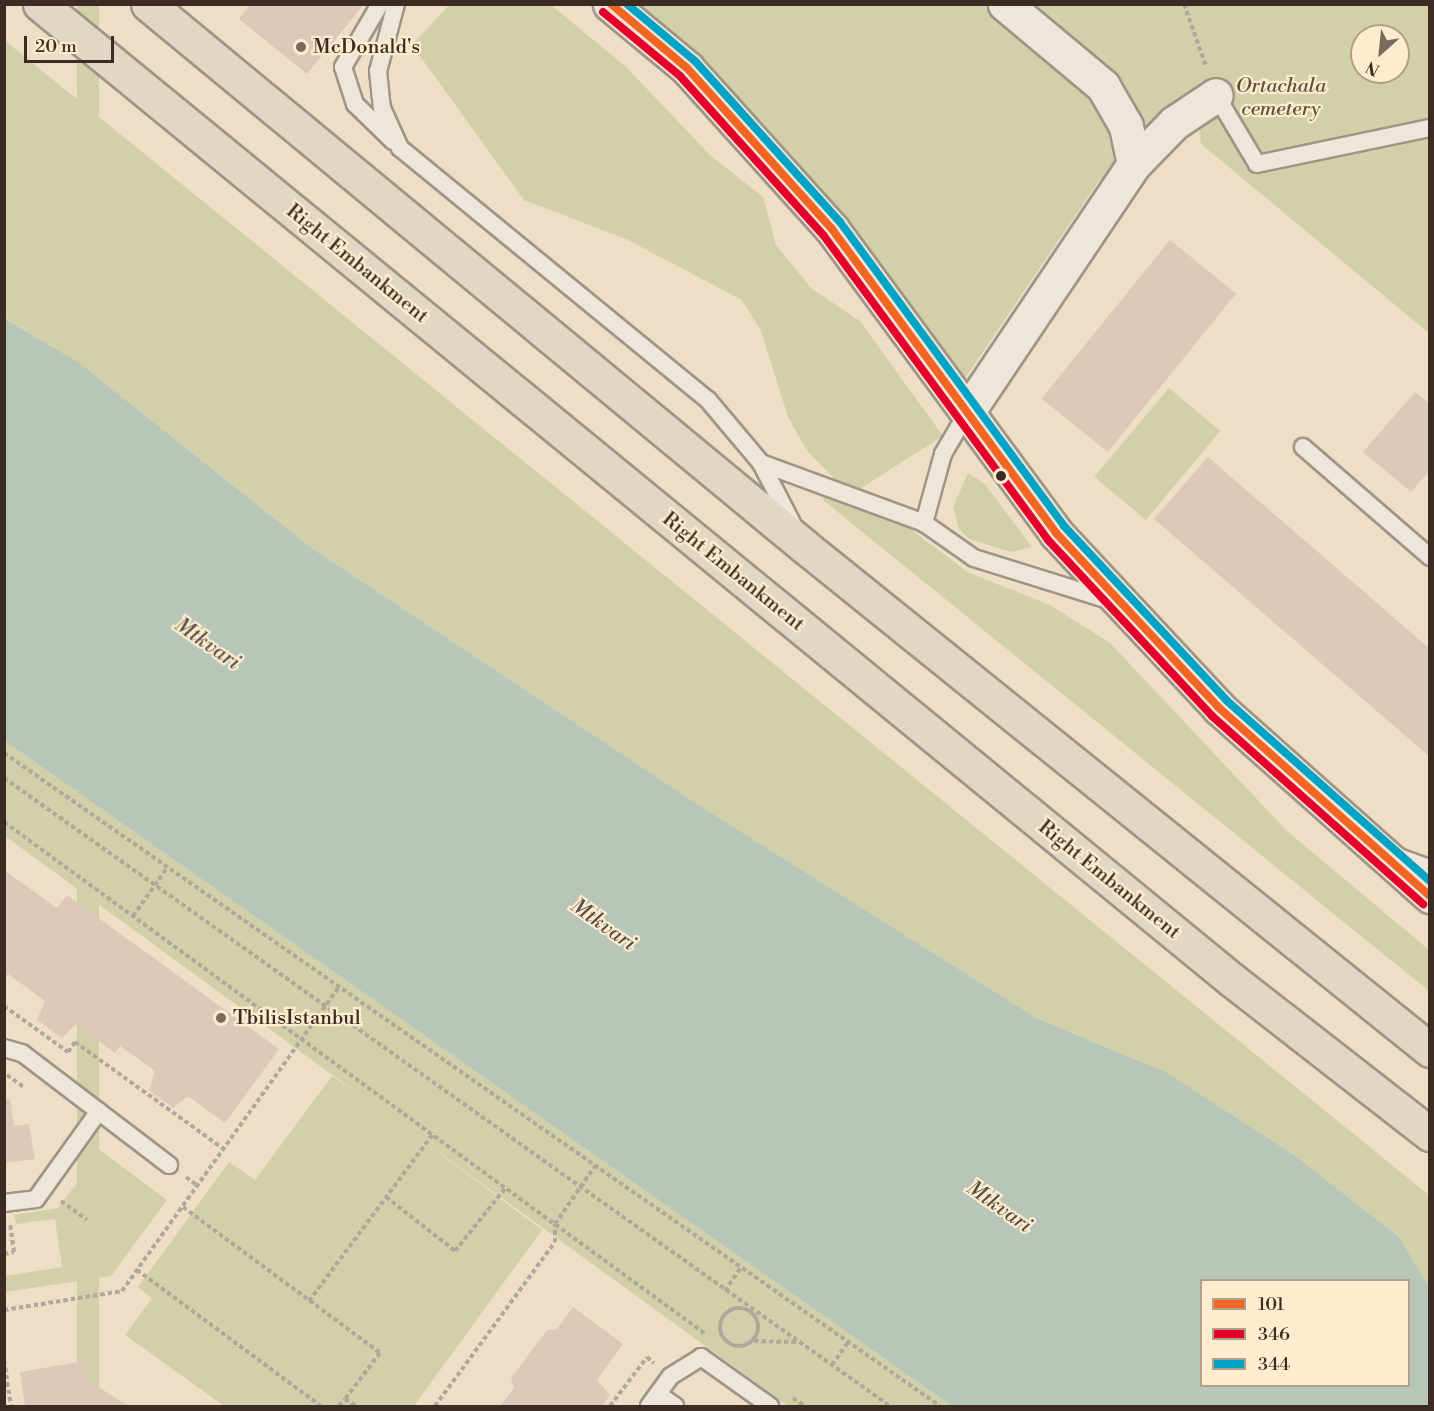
<!DOCTYPE html>
<html>
<head>
<meta charset="utf-8">
<style>
	body { margin:0 }
	#map { position:relative; width:1434px; height:1411px; overflow:hidden; background:#eddec5; font-family:"Libre Bodoni",serif }
	div>[style] { position:absolute }
	.green>* { inset:0; background:#d1d0a8; transform-origin:0 0 }
	.water>* { inset:0; background:#b8c6ba }
	.building>* { inset:0; background:#dcc9b9; transform-origin:0 0 }
	.path>* { height:4px; margin-top:-2px; transform-origin:0; background:repeating-linear-gradient(90deg,#afa89d 0 4.5px,transparent 0 7.5px) }
	.path>.ring { margin:-2px; padding:0; box-sizing:content-box; background:none; border:4px solid #afa89d; border-radius:50% }
	.roads { filter:drop-shadow(2px 0 #9f9586) drop-shadow(-2px 0 #9f9586) drop-shadow(0 2px #9f9586) drop-shadow(0 -2px #9f9586) }
	.service>* { height:16px; margin:-8px; padding:0 8px; transform-origin:8px; border-radius:8px; background:#efe6da }
	.minor>* { height:33px; margin:-16.5px; padding:0 16.5px; transform-origin:16.5px; border-radius:16.5px; background:#efe6da }
	.tertiary>* { height:33px; margin:-16.5px; padding:0 16.5px; transform-origin:16.5px; border-radius:16.5px; background:#efe6da }
	.trunk>* { height:33px; margin:-16.5px; padding:0 16.5px; transform-origin:16.5px; border-radius:16.5px; background:#e2d6c5 }
	.bus-1>* { height:8px; margin:-4px; padding:0 4px; transform-origin:4px; border-radius:4px; background:#f26522 }
	.bus-2>* { height:8px; margin:-4px; padding:0 4px; transform-origin:4px; border-radius:4px; background:#e4002b }
	.bus-3>* { height:8px; margin:-4px; padding:0 4px; transform-origin:4px; border-radius:4px; background:#03a3c5 }
	.dots>* { width:16px; height:16px; translate:-50% -50%; box-sizing:border-box; border:3px solid #feeccf; border-radius:50% }
	span { translate:-50% -50%; white-space:nowrap; text-align:center; line-height:1.15; -webkit-text-stroke:4.5px #feeccf; paint-order:stroke }
	.poi-label { font-size:20px; color:#3c2b22 }
	.left { translate:0 -50%; text-align:left }
	.park-label { font-size:20px; color:#5c513e; font-style:italic }
	.street-label { font-size:20px; color:#3c2b22 }
	.water-label { font-size:21px; color:#554f47; font-style:italic }
	.frame { position:absolute; inset:0; border:6px solid #3c2b22; pointer-events:none }
	.legend { position:absolute; left:1200px; top:1279px; width:210px; height:108px; box-sizing:border-box; background:#feeccf; border:2px solid #b09f8a; margin:0; padding:8px 10px; list-style:none; font-size:18px; color:#3c2b22 }
	.legend li { display:flex; align-items:center; gap:12px; height:30px }
	.legend b { width:30px; border:2px solid #b09f8a }
	.north { position:absolute; left:1350px; top:24px; width:60px; height:60px; box-sizing:border-box; background:#feeccf; border:2px solid #b09f8a; border-radius:50%; rotate:207deg; font-size:16px; font-weight:700; line-height:24px; text-align:center; color:#3c2b22 }
	.north::after { content:''; display:block; margin:auto; width:21px; height:27px; background:#7a6a5b; clip-path:polygon(50% 0,100% 100%,50% 72%,0 100%) }
	.scale { position:absolute; left:24px; top:36px; width:90px; height:27px; box-sizing:border-box; border:3px solid #3c2b22; border-top:0; padding-left:8px; font-size:18px; line-height:21px; white-space:nowrap; color:#3c2b22; -webkit-text-stroke:4px #feeccf; paint-order:stroke }
</style>
</head>
<body>
<div id="map">
	<div class="green">
		<div style="left:77px;top:5px;width:22px;height:1740px"></div>
		<div style="clip-path:polygon(449px 5px,551px 5px,626px 67px,711px 156px,763px 197px,776px 245px,811px 288px,860px 321px,943px 436px,858px 490px,969px 573px,1050px 605px,1110px 643px,1287px 831px,1429px 950px,1429px 991px,823px 500px,833px 477px,808px 452px,788px 417px,761px 331px,742px 300px,626px 239px,524px 200px,412px 45px)"></div>
		<div style="clip-path:polygon(evenodd,637px 5px,1429px 5px,1429px 333px,1201px 144px,1194px 88px,1098px 182px,965px 378px,837px 209px,708px 68px,637px 5px,1362px 36px,1398px 36px,1398px 72px,1362px 72px,1362px 36px)"></div>
		<div style="clip-path:polygon(4px 40px,1429px 1195px,1429px 1287px,1399px 1237px,1294px 1155px,1166px 1072px,1038px 1019px,694px 802px,313px 549px,78px 362px,5px 318px)"></div>
		<div style="left:1169px;top:388px;width:67px;height:116px;rotate:40deg"></div>
		<div style="clip-path:polygon(968px 473px,984px 483px,1032px 547px,1011px 552px,969px 539px,959px 529px,953px 507px)"></div>
		<div style="clip-path:polygon(5px 741px,952px 1406px,788px 1406px,408px 1130px,542px 1230px,414px 1406px,224px 1406px,125px 1335px,152px 1298px,138px 1287px,229px 1162px,255px 1180px,332px 1076px,364px 1098px,5px 836px)"></div>
		<div style="clip-path:polygon(86px 1140px,167px 1200px,111px 1276px,5px 1292px,5px 1276px,62px 1267px,55px 1219px,16px 1224px,14px 1215px,58px 1208px,93px 1162px,78px 1151px)"></div>
	</div>
	<div class="water">
		<div style="clip-path:polygon(evenodd,4px 318px,78px 362px,313px 549px,694px 802px,1038px 1019px,1166px 1072px,1294px 1155px,1399px 1237px,1429px 1287px,1429px 1406px,952px 1406px,5px 741px,4px 318px,1202px 1280px,1408px 1280px,1408px 1386px,1202px 1386px,1202px 1280px)"></div>
	</div>
	<div class="building">
		<div style="clip-path:polygon(251px 4px,364px 4px,307px 74px,239px 19px)"></div>
		<div style="left:1170px;top:240px;width:85px;height:204px;rotate:39deg"></div>
		<div style="clip-path:polygon(1415px 392px,1430px 404px,1430px 470px,1411px 492px,1363px 452px)"></div>
		<div style="clip-path:polygon(1208px 457px,1430px 649px,1430px 757px,1154px 519px)"></div>
		<div style="clip-path:polygon(4px 870px,57px 908px,67px 895px,279px 1049px,225px 1123px,188px 1096px,173px 1108px,149px 1090px,155px 1071px,120px 1046px,115px 1053px,76px 1024px,62px 1038px,37px 1020px,45px 1001px,8px 974px,4px 978px)"></div>
		<div style="clip-path:polygon(10px 1099px,14px 1126px,29px 1124px,35px 1159px,4px 1163px,4px 1100px)"></div>
		<div style="clip-path:polygon(573px 1307px,623px 1344px,597px 1380px,610px 1395px,602px 1406px,500px 1406px,514px 1388px,511px 1378px,547px 1330px,557px 1329px)"></div>
		<div style="clip-path:polygon(84px 1361px,86px 1379px,128px 1406px,25px 1406px,20px 1372px)"></div>
	</div>
	<div class="path">
		<div style="left:1184px;top:4px;width:66px;rotate:70.5deg"></div>
		<div style="left:4px;top:753px;width:1141px;rotate:34.9deg"></div>
		<div style="left:4px;top:778px;width:1086px;rotate:35.33deg"></div>
		<div style="left:4px;top:822px;width:867px;rotate:36.13deg"></div>
		<div style="left:133px;top:916px;width:59px;rotate:-54.7deg"></div>
		<div style="left:4px;top:1006px;width:79px;rotate:35.7deg"></div>
		<div style="left:68px;top:1052px;width:12px;rotate:-55deg"></div>
		<div style="left:75px;top:1042px;width:183px;rotate:35.7deg"></div>
		<div style="left:7px;top:1075px;width:22px;rotate:36deg"></div>
		<div style="left:186px;top:1177px;width:15px;rotate:37deg"></div>
		<div style="left:386px;top:1197px;width:88px;rotate:38deg"></div>
		<div style="left:455px;top:1251px;width:82px;rotate:-51.4deg"></div>
		<div style="left:61px;top:1201px;width:32px;rotate:36deg"></div>
		<div style="left:183px;top:1207px;width:245px;rotate:36.5deg"></div>
		<div style="left:380px;top:1353px;width:58px;rotate:127.3deg"></div>
		<div style="left:4px;top:1254px;width:10px;rotate:-11deg"></div>
		<div style="left:14px;top:1252px;width:28px;rotate:-98deg"></div>
		<div style="left:137px;top:1270px;width:229px;rotate:36.5deg"></div>
		<div style="left:725px;top:1291px;width:29px;rotate:-56deg"></div>
		<div style="left:309px;top:1301px;width:208px;rotate:-53.4deg"></div>
		<div class="ring" style="left:720px;top:1308px;width:34px;height:34px"></div>
		<div style="left:4px;top:1310px;width:120px;rotate:-9.1deg"></div>
		<div style="left:122px;top:1291px;width:372px;rotate:-54.5deg"></div>
		<div style="left:754px;top:1341px;width:43px;rotate:1.3deg"></div>
		<div style="left:4px;top:1360px;width:47px;rotate:81.3deg"></div>
		<div style="left:832px;top:1365px;width:28px;rotate:-55deg"></div>
		<div style="left:793px;top:1398px;width:14px;rotate:34deg"></div>
		<div style="left:339px;top:1406px;width:9px;rotate:-49deg"></div>
		<div style="left:345px;top:1399px;width:13px;rotate:32deg"></div>
		<div style="left:435px;top:1406px;width:203px;rotate:-53.8deg"></div>
		<div style="left:555px;top:1242px;width:18px;rotate:-90deg"></div>
		<div style="left:555px;top:1224px;width:70px;rotate:-55.4deg"></div>
		<div style="left:610px;top:1406px;width:61px;rotate:-52.9deg"></div>
		<div style="left:647px;top:1357px;width:9px;rotate:41deg"></div>
	</div>
	<div class="roads">
		<div class="service">
			<div style="left:380px;top:4px;width:73px;rotate:120.4deg"></div>
			<div style="left:343px;top:67px;width:39px;rotate:72deg"></div>
			<div style="left:355px;top:104px;width:53px;rotate:44.2deg"></div>
			<div style="left:396px;top:4px;width:69px;rotate:105deg"></div>
			<div style="left:378px;top:71px;width:37px;rotate:84deg"></div>
			<div style="left:382px;top:108px;width:44px;rotate:65.8deg"></div>
			<div style="left:400px;top:148px;width:398px;rotate:39.3deg"></div>
			<div style="left:708px;top:400px;width:82px;rotate:49.9deg"></div>
			<div style="left:761px;top:463px;width:74px;rotate:62.7deg"></div>
			<div style="left:1216px;top:95px;width:80px;rotate:59.3deg"></div>
			<div style="left:1257px;top:164px;width:177px;rotate:-11.8deg"></div>
			<div style="left:968px;top:411px;width:50px;rotate:120.2deg"></div>
			<div style="left:943px;top:454px;width:72px;rotate:105.4deg"></div>
			<div style="left:924px;top:523px;width:61px;rotate:35deg"></div>
			<div style="left:974px;top:558px;width:145px;rotate:17.3deg"></div>
			<div style="left:1303px;top:447px;width:168px;rotate:40.9deg"></div>
			<div style="left:761px;top:463px;width:174px;rotate:20.2deg"></div>
			<div style="left:1399px;top:857px;width:33px;rotate:20deg"></div>
			<div style="left:4px;top:1048px;width:19px;rotate:16deg"></div>
			<div style="left:22px;top:1053px;width:185px;rotate:37.3deg"></div>
			<div style="left:4px;top:1203px;width:32px;rotate:-7deg"></div>
			<div style="left:36px;top:1199px;width:108px;rotate:-54.4deg"></div>
			<div style="left:658px;top:1394px;width:21px;rotate:35deg"></div>
			<div style="left:649px;top:1406px;width:37px;rotate:-54deg"></div>
			<div style="left:671px;top:1376px;width:36px;rotate:-32deg"></div>
			<div style="left:701px;top:1357px;width:85px;rotate:35.4deg"></div>
		</div>
		<div class="minor">
			<div style="left:1134px;top:164px;width:57px;rotate:-45.7deg"></div>
			<div style="left:1174px;top:123px;width:50px;rotate:-33.7deg"></div>
			<div style="left:968px;top:411px;width:298px;rotate:-56.1deg"></div>
			<div style="left:1134px;top:164px;width:39px;rotate:-102deg"></div>
			<div style="left:1126px;top:126px;width:46px;rotate:-119.9deg"></div>
			<div style="left:1103px;top:86px;width:128px;rotate:-140.1deg"></div>
		</div>
		<div class="tertiary">
			<div style="left:610px;top:4px;width:100px;rotate:39.7deg"></div>
			<div style="left:687px;top:68px;width:217px;rotate:48deg"></div>
			<div style="left:832px;top:229px;width:378px;rotate:53.6deg"></div>
			<div style="left:1056px;top:533px;width:239px;rotate:47deg"></div>
			<div style="left:1219px;top:708px;width:283px;rotate:41.7deg"></div>
		</div>
		<div class="trunk">
			<div style="left:40px;top:4px;width:1541px;rotate:39.31deg"></div>
			<div style="left:1232px;top:980px;width:251px;rotate:37.9deg"></div>
			<div style="left:148px;top:4px;width:851px;rotate:39.56deg"></div>
			<div style="left:804px;top:546px;width:804px;rotate:38.84deg"></div>
		</div>
	</div>
	<div class="bus-1">
		<div style="left:611px;top:4px;width:99px;rotate:40.1deg"></div>
		<div style="left:687px;top:68px;width:217px;rotate:48deg"></div>
		<div style="left:832px;top:229px;width:378px;rotate:53.6deg"></div>
		<div style="left:1056px;top:533px;width:239px;rotate:47deg"></div>
		<div style="left:1219px;top:708px;width:283px;rotate:41.7deg"></div>
	</div>
	<div class="bus-2">
		<div style="left:603px;top:12px;width:100px;rotate:39.7deg"></div>
		<div style="left:680px;top:76px;width:215px;rotate:48deg"></div>
		<div style="left:824px;top:236px;width:378px;rotate:53.6deg"></div>
		<div style="left:1048px;top:540px;width:241px;rotate:47deg"></div>
		<div style="left:1212px;top:716px;width:283px;rotate:41.7deg"></div>
	</div>
	<div class="bus-3">
		<div style="left:627px;top:4px;width:89px;rotate:40deg"></div>
		<div style="left:695px;top:61px;width:217px;rotate:48deg"></div>
		<div style="left:840px;top:222px;width:378px;rotate:53.6deg"></div>
		<div style="left:1064px;top:526px;width:238px;rotate:47deg"></div>
		<div style="left:1226px;top:700px;width:273px;rotate:41.6deg"></div>
	</div>
	<div class="dots">
		<div style="left:301px;top:47px;background:#7a6a5b"></div>
		<div style="left:1001px;top:476px;background:#3c2b22"></div>
		<div style="left:221px;top:1018px;background:#7a6a5b"></div>
	</div>
	<div class="poi-label">
		<span class="left" style="left:313px;top:47px">McDonald's</span>
		<span class="left" style="left:233px;top:1018px">TbilisIstanbul</span>
	</div>
	<div class="park-label">
		<span style="left:1281px;top:98px">Ortachala<br>cemetery</span>
	</div>
	<div class="street-label">
		<span style="left:357px;top:264px;rotate:39deg">Right Embankment</span>
		<span style="left:733px;top:572px;rotate:39deg">Right Embankment</span>
		<span style="left:1109px;top:880px;rotate:39deg">Right Embankment</span>
	</div>
	<div class="water-label">
		<span style="left:207px;top:644px;rotate:35deg">Mtkvari</span>
		<span style="left:603px;top:925px;rotate:35deg">Mtkvari</span>
		<span style="left:999px;top:1207px;rotate:35deg">Mtkvari</span>
	</div>
	<div class="frame"></div>
	<ul class="legend">
	<li><b style="height:8px;background:#f26522"></b>101</li>
	<li><b style="height:8px;background:#e4002b"></b>346</li>
	<li><b style="height:8px;background:#03a3c5"></b>344</li>
	</ul>
	<div class="north">N</div>
	<div class="scale">20 m</div>
</div>
</body>
</html>
